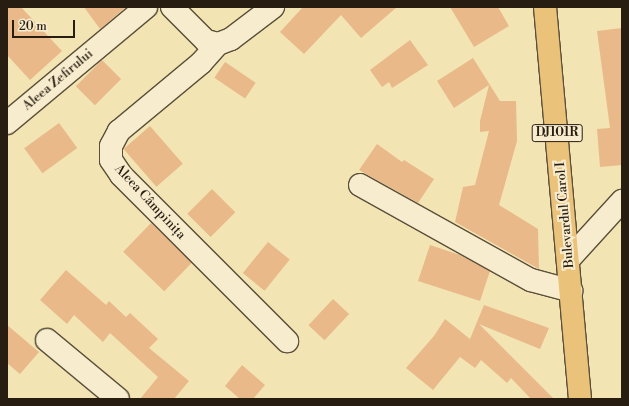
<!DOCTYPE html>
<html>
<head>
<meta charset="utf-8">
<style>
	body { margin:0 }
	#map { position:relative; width:629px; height:406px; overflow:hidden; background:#f3e4b3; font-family:"Libre Bodoni",serif }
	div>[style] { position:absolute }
	.building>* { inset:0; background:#e9b989; transform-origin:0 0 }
	.roads { filter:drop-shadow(1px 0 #5a4f3a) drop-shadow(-1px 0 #5a4f3a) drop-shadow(0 1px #5a4f3a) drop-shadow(0 -1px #5a4f3a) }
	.street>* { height:22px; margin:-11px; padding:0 11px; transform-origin:11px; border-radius:11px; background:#f7edce }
	.primary>* { height:22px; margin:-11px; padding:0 11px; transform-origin:11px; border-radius:11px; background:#eac27a }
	span { translate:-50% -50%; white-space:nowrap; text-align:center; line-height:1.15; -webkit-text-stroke:4px #f7edce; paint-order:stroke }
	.shield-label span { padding:1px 3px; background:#f7edce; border:1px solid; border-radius:3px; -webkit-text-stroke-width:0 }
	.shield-label { font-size:12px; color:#271d11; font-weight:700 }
	.street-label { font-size:13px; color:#271d11 }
	.frame { position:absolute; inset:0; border:8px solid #271d11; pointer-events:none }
	.scale { position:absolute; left:12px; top:20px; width:63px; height:18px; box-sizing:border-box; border:2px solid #271d11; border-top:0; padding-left:5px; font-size:12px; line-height:14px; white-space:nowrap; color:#271d11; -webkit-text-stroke:3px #f7edce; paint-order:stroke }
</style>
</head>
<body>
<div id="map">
	<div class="building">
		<div style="clip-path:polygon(7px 7px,21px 7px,62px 51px,30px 80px,7px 55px)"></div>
		<div style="clip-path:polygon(84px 7px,126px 7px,100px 29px)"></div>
		<div style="clip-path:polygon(303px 7px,397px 7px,361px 38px,341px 15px,304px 54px,280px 32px)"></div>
		<div style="clip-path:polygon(450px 7px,498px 7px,509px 26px,474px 47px)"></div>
		<div style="clip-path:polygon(622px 28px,622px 165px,600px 167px,597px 129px,610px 128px,597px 31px)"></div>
		<div style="clip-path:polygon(410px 40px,428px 65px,392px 88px,389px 82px,382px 87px,370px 70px)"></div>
		<div style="clip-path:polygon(473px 58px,500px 101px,516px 101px,517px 141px,499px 205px,538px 229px,539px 269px,455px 222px,463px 187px,475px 185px,489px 131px,480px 132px,480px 121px,489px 85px,454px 108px,437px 81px)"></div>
		<div style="left:102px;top:60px;width:27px;height:37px;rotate:45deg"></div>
		<div style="left:225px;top:62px;width:37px;height:19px;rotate:34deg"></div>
		<div style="left:59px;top:123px;width:31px;height:43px;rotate:54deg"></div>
		<div style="left:150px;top:126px;width:50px;height:35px;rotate:49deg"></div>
		<div style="clip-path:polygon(377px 144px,402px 162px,404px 160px,434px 179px,418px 203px,359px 170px)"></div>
		<div style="left:212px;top:189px;width:33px;height:35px;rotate:45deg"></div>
		<div style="left:151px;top:223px;width:57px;height:40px;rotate:44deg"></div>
		<div style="left:268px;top:242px;width:28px;height:40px;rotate:39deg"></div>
		<div style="clip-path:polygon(430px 245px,460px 255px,490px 271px,480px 301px,418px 281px)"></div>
		<div style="clip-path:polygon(66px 270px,106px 305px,109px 301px,126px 317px,130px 313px,158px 339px,149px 348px,189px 381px,174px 399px,140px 399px,158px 377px,110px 333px,103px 342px,74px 315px,67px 324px,40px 300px)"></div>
		<div style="left:333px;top:299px;width:22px;height:36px;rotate:43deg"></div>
		<div style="clip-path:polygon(484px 305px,549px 328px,540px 349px,479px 324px,554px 399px,531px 399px,511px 378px,507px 383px,481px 360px,475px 368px,460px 357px,433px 390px,406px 368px,434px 336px,445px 319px,470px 339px)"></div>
		<div style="clip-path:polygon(7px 325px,39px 352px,20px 374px,7px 363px)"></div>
		<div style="clip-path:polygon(242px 365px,265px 385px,253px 399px,240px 399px,225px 386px)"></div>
	</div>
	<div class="roads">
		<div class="street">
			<div style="left:172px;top:7px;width:48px;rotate:45deg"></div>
			<div style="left:206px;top:41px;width:12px;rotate:14deg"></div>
			<div style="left:218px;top:44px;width:14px;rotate:-21deg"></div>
			<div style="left:231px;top:39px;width:53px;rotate:-37.3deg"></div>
			<div style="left:218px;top:44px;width:25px;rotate:132deg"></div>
			<div style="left:201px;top:63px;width:107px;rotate:140.3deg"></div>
			<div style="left:119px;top:131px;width:17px;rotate:118deg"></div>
			<div style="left:111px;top:146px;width:14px;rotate:90deg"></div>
			<div style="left:111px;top:160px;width:18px;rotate:56deg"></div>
			<div style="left:121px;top:175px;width:235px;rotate:45deg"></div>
			<div style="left:7px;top:123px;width:181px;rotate:-39.8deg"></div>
			<div style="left:360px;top:185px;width:196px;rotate:29.1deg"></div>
			<div style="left:531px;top:280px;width:42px;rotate:15deg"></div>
			<div style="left:569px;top:259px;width:79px;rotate:-47.6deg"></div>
			<div style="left:47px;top:340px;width:92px;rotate:39.7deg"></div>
		</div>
		<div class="primary">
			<div style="left:545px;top:7px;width:394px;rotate:84.9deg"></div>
		</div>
	</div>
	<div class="shield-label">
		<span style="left:557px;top:133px">DJ101R</span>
	</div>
	<div class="street-label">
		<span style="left:58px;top:80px;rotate:-40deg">Aleea Zefirului</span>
		<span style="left:150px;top:202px;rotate:47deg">Aleea Câmpinița</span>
		<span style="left:565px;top:215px;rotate:-95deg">Bulevardul Carol I</span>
	</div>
	<div class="frame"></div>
	<div class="scale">20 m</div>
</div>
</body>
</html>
